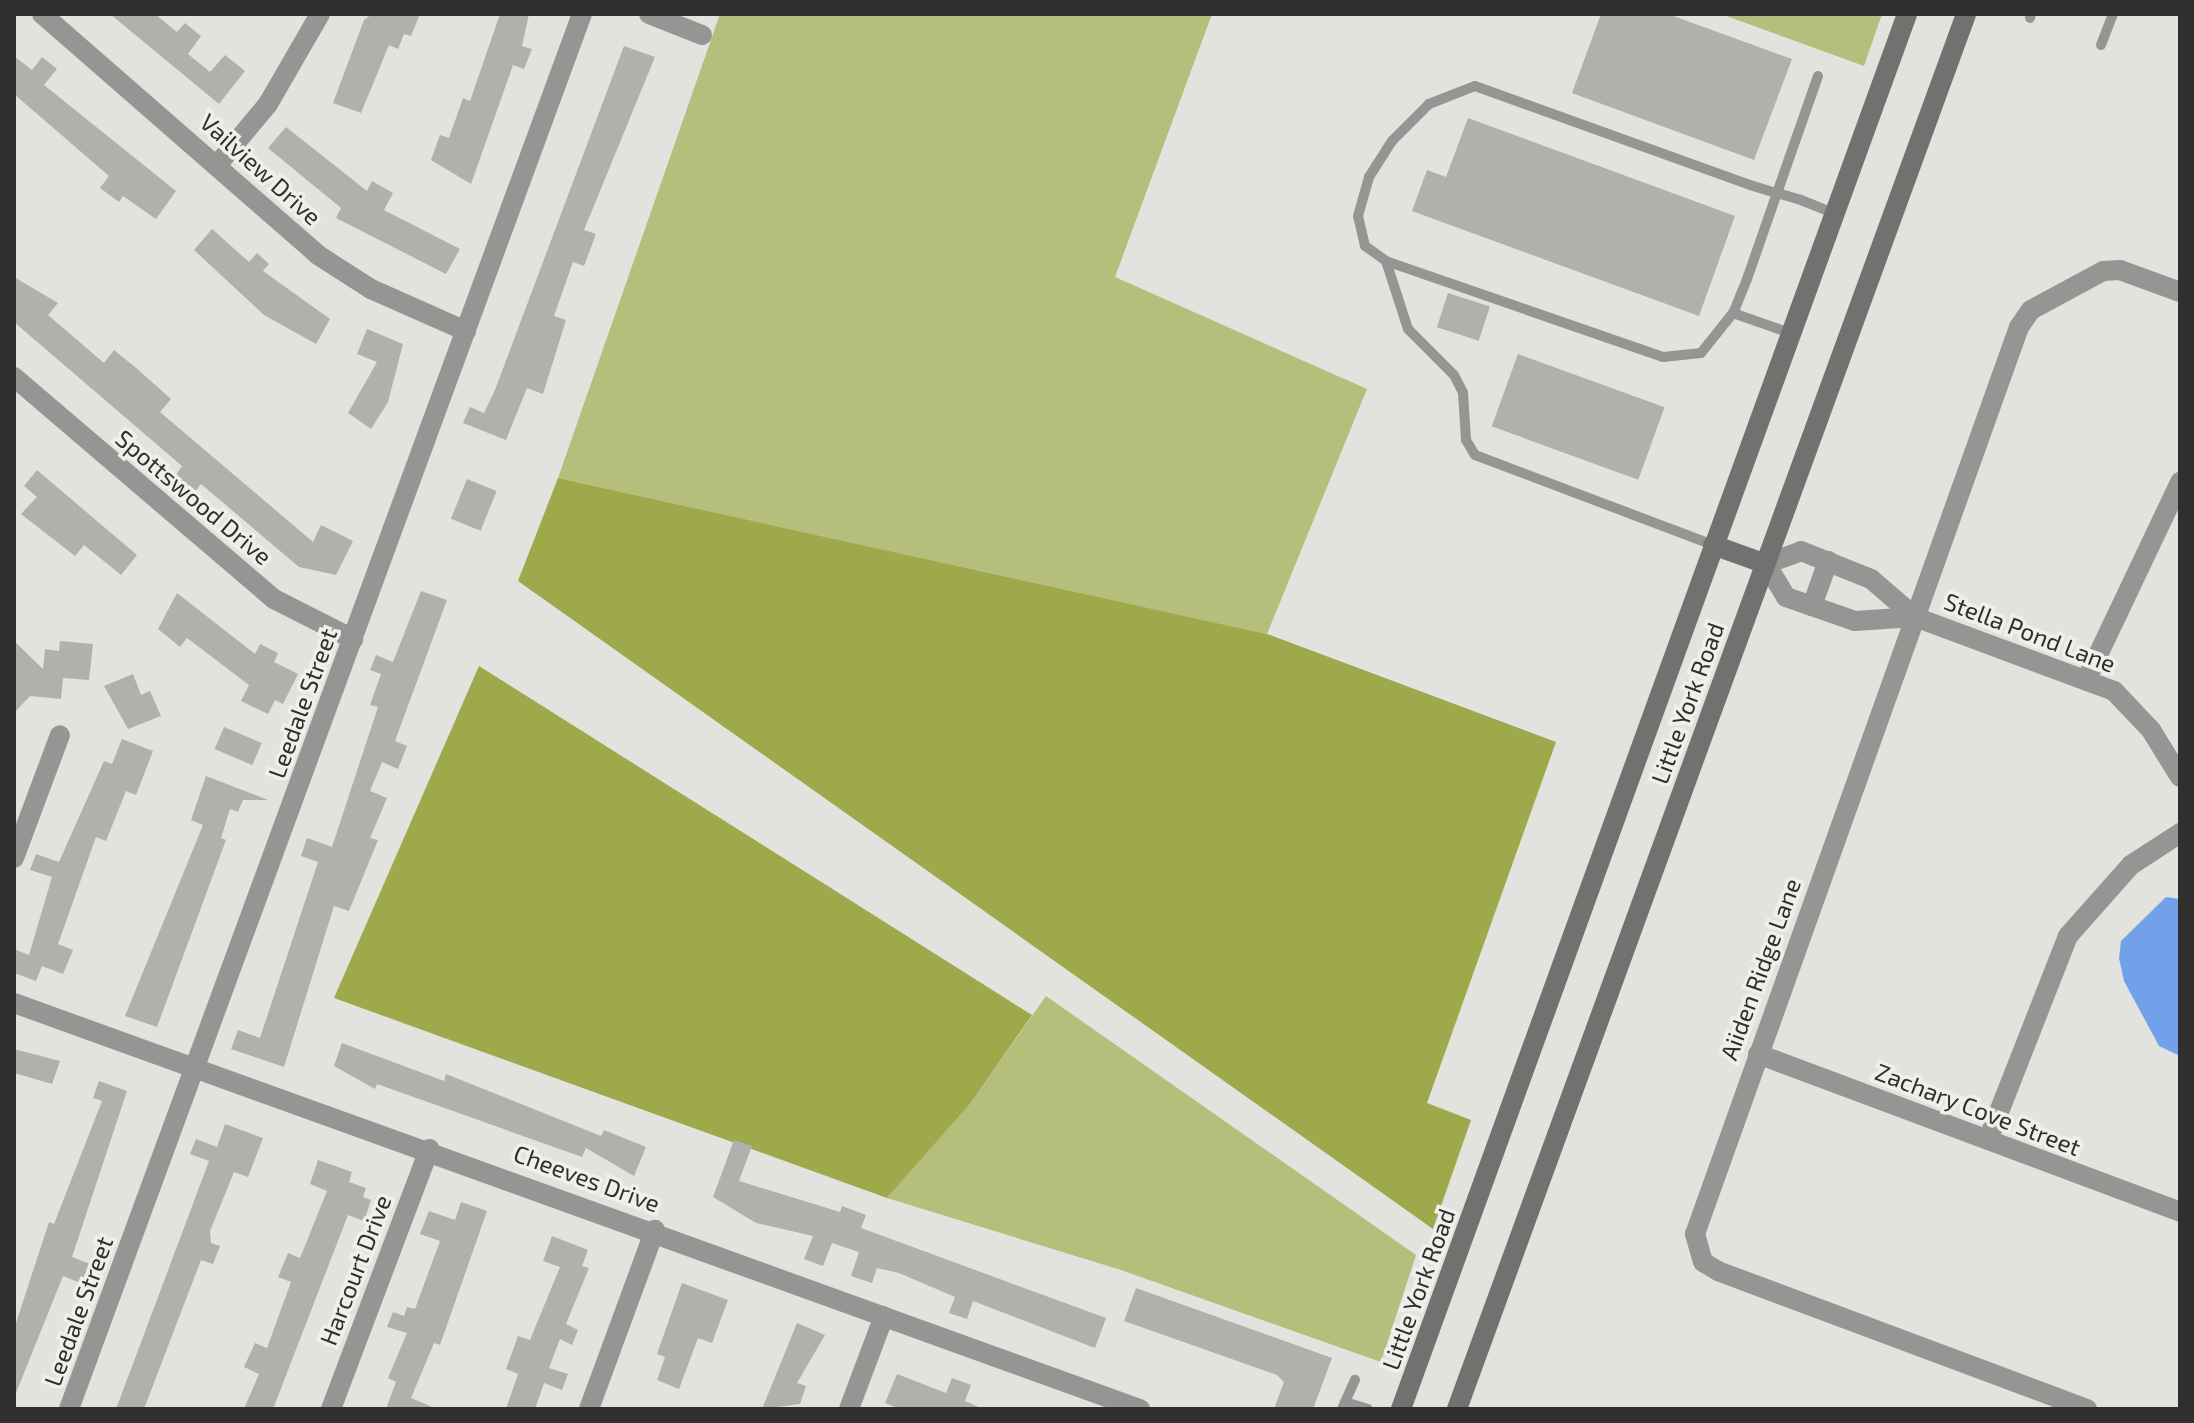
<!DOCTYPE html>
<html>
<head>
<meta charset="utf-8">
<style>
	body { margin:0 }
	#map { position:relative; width:2194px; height:1423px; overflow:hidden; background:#e2e3de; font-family:"Exo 2",sans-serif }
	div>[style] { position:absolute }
	.green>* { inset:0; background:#b5bf7b }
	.forest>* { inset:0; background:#9da94b }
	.water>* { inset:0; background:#72a1ea }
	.building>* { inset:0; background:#b0b1ad; transform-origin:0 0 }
	.service>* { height:10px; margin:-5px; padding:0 5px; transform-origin:5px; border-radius:5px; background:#959694 }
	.minor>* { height:20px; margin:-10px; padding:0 10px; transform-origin:10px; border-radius:10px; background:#959694 }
	.secondary>* { height:20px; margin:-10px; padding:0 10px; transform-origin:10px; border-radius:10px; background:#71716f }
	span { translate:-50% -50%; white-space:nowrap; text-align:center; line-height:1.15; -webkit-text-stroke:7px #eff0ec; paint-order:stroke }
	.street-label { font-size:24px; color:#2f2f2d }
	.frame { position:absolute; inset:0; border:16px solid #2f2f2d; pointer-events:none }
</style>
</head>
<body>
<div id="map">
	<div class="green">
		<div style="clip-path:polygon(720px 14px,1212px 14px,1115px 277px,1367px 389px,1267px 634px,558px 478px)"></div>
		<div style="clip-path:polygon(1721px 14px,1882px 14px,1864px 66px)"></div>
		<div style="clip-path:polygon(1046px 996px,1416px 1255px,1381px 1362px,1121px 1270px,887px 1198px,970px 1104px)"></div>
	</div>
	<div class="forest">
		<div style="clip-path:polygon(558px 478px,1267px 634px,1556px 742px,1427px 1103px,1471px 1120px,1433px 1229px,518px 581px)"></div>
		<div style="clip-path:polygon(479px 666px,1032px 1015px,970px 1104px,887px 1198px,334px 998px)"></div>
	</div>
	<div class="water">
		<div style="clip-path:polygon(2166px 897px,2180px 899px,2180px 1056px,2159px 1046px,2124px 981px,2119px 958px,2121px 941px)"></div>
	</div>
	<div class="building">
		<div style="clip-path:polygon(110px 14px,155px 14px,177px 32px,185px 23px,201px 36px,188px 54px,210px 72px,225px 55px,245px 71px,219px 104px)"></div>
		<div style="clip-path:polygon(372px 14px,420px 14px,411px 36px,404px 34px,398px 49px,389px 45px,361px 113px,333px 103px,364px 20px)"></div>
		<div style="clip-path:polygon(500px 14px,529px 14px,522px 46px,532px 49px,524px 69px,513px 65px,471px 184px,431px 160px,440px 135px,449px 138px,463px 98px,470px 101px)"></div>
		<div style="clip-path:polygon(1601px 14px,1668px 14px,1792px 59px,1754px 160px,1572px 93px)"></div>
		<div style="clip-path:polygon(624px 46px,655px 57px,584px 230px,596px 234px,584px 266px,573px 262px,554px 316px,566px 320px,543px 394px,527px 388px,506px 440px,463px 423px,470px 407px,484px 413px,495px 390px)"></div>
		<div style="clip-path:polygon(14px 56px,32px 70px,42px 57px,57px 69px,44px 85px,176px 191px,156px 219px,123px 196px,119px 202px,100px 188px,109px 176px,14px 94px)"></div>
		<div style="clip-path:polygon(1468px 118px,1735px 216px,1699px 316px,1412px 211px,1427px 170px,1446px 177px)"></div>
		<div style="clip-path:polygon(286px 127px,367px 191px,372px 181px,393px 193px,384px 210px,460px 249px,446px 274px,336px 218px,341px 208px,268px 148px)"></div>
		<div style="clip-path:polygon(212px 229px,249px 262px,257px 253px,269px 264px,263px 271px,330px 319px,316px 344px,264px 315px,194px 250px)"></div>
		<div style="clip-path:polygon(14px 277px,58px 303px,48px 315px,104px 363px,114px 350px,135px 367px,171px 399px,160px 412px,313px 542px,321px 525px,353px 541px,336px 575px,299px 567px,201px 484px,195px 492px,174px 478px,182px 466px,14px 322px)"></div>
		<div style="left:1448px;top:293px;width:44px;height:36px;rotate:18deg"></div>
		<div style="clip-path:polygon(367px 329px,403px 344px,388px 402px,371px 429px,348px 413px,377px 362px,357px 354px)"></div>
		<div style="left:1518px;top:354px;width:156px;height:77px;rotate:20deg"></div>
		<div style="clip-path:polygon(37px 470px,137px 555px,121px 575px,84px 545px,75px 556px,21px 514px,37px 497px,24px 486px)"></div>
		<div style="left:467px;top:479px;width:32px;height:43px;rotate:22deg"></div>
		<div style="clip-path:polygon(421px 591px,447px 600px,395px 741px,407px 746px,398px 769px,382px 762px,370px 791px,387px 798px,370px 838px,378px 840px,349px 911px,334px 906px,284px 1067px,231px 1049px,238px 1030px,260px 1038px,318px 862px,301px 856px,307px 838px,332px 847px,378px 707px,370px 705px,381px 674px,370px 670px,376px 655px,393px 662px)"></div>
		<div style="clip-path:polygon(177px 593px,255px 654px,260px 644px,278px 653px,274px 662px,298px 674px,283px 704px,275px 700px,268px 714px,241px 701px,249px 685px,187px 638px,180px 647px,158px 629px)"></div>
		<div style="clip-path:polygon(14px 641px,43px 669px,45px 649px,59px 651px,60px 641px,93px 644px,89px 680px,63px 678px,61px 699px,30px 696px,14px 713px)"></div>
		<div style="clip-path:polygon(133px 674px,141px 695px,150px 691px,161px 716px,128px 729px,104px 686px)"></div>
		<div style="left:224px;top:727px;width:41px;height:24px;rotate:23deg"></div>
		<div style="clip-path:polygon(122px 739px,153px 751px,136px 795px,126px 791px,106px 841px,96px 837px,58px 944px,73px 950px,63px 974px,42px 966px,36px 981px,14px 973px,14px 949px,29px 955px,52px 877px,30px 870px,36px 854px,59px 862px,104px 761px,112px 764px)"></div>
		<div style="clip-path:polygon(206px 776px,268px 800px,243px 800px,238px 812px,230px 809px,221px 838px,226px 840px,157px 1027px,125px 1016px,203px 825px,191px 820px)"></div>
		<div style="clip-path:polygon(342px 1043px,444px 1081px,446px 1074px,601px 1136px,604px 1130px,646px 1147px,634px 1176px,586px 1148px,582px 1157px,377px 1084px,375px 1089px,334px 1066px)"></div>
		<div style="clip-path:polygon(14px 1049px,60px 1061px,52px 1084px,14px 1073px)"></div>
		<div style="clip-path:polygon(99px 1081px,127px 1091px,72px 1257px,90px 1264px,83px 1284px,63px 1276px,14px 1398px,14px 1329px,49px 1222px,54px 1224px,102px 1101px,93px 1098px)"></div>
		<div style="clip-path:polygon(225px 1124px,263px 1138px,248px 1177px,234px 1172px,210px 1231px,211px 1243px,220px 1246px,213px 1264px,201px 1260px,144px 1409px,116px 1409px,209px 1161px,190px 1154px,196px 1139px,217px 1147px)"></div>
		<div style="clip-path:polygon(734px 1140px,752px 1146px,739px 1181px,840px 1212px,842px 1206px,866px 1215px,861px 1228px,1106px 1318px,1095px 1348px,973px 1301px,967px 1319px,949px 1313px,955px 1297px,899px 1273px,877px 1268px,872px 1283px,851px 1276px,859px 1252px,832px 1243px,823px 1266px,804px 1259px,813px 1236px,756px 1223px,713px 1197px)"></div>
		<div style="clip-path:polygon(318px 1160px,352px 1172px,349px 1182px,366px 1188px,363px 1197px,371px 1200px,364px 1221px,348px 1215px,273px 1409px,244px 1409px,259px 1374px,244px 1367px,255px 1343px,267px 1348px,291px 1282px,278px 1277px,288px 1253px,300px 1258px,327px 1191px,310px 1184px)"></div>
		<div style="clip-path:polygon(461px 1202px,487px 1211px,440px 1345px,434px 1343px,411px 1398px,437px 1409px,386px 1409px,396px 1382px,388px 1378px,407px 1333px,387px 1327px,393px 1312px,404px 1316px,407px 1307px,415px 1309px,440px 1241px,420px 1234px,429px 1211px,455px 1220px)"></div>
		<div style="clip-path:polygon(552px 1236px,588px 1250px,582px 1266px,589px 1268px,566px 1324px,578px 1330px,572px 1345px,560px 1339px,549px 1368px,568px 1374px,562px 1390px,544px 1383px,535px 1409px,506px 1409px,518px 1374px,506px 1369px,518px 1336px,530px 1340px,560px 1267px,543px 1261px)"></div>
		<div style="clip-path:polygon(682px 1283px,728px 1300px,712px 1343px,698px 1338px,679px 1389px,657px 1380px,665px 1357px,657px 1354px)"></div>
		<div style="clip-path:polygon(1136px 1288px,1332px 1358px,1313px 1409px,1274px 1409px,1284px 1382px,1277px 1375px,1124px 1321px)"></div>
		<div style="clip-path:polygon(797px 1323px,825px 1335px,797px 1383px,806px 1386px,800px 1404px,762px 1409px)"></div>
		<div style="clip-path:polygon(897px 1374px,946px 1393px,952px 1378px,971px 1385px,965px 1401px,983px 1409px,900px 1409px,885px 1403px)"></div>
	</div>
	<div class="service">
		<div style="left:2030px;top:18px;width:4px;rotate:-76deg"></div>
		<div style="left:2101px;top:45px;width:33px;rotate:-69deg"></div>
		<div style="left:1818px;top:76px;width:124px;rotate:109.3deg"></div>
		<div style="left:1777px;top:193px;width:91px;rotate:109.2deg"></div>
		<div style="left:1747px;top:279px;width:37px;rotate:112deg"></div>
		<div style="left:1733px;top:313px;width:51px;rotate:128.7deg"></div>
		<div style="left:1701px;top:353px;width:38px;rotate:174deg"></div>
		<div style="left:1663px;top:357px;width:293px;rotate:-160.9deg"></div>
		<div style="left:1386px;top:261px;width:26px;rotate:-144deg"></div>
		<div style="left:1365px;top:246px;width:31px;rotate:-103deg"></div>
		<div style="left:1358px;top:216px;width:41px;rotate:-74.2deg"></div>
		<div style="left:1369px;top:177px;width:43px;rotate:-57.4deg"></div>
		<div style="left:1392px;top:141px;width:52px;rotate:-45deg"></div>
		<div style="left:1429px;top:104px;width:49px;rotate:-21.4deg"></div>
		<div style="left:1475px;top:86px;width:292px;rotate:19.8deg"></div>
		<div style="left:1750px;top:185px;width:28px;rotate:17deg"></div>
		<div style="left:1777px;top:193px;width:25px;rotate:16deg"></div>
		<div style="left:1801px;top:200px;width:35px;rotate:22deg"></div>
		<div style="left:1386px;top:261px;width:71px;rotate:72.1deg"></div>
		<div style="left:1408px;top:329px;width:65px;rotate:45deg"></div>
		<div style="left:1454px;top:375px;width:20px;rotate:63deg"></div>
		<div style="left:1463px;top:393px;width:47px;rotate:86.3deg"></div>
		<div style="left:1466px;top:440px;width:17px;rotate:59deg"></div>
		<div style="left:1475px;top:455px;width:254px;rotate:20.7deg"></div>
		<div style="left:1733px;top:313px;width:60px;rotate:19.3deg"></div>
		<div style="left:1345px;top:1402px;width:24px;rotate:17deg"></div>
		<div style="left:1342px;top:1409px;width:32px;rotate:-66deg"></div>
	</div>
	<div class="minor">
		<div style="left:42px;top:14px;width:366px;rotate:41.1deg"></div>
		<div style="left:318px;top:255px;width:63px;rotate:32.7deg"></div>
		<div style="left:371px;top:289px;width:104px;rotate:23.9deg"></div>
		<div style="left:649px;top:14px;width:57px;rotate:21.6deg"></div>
		<div style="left:218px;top:164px;width:78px;rotate:-50.2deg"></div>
		<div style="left:268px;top:104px;width:104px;rotate:-60deg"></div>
		<div style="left:14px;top:377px;width:342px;rotate:40.5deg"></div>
		<div style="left:274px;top:599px;width:89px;rotate:26.9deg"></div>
		<div style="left:1801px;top:551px;width:75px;rotate:21.8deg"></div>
		<div style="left:1871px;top:579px;width:58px;rotate:40.8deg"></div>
		<div style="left:1915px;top:617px;width:60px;rotate:176.2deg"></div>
		<div style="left:1855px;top:621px;width:73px;rotate:-160.8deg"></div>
		<div style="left:1786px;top:597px;width:39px;rotate:-121deg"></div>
		<div style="left:1766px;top:564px;width:37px;rotate:-20deg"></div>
		<div style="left:1812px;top:606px;width:48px;rotate:-70.4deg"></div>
		<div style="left:1915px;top:617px;width:212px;rotate:20.4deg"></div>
		<div style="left:2114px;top:691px;width:54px;rotate:46.5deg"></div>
		<div style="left:2151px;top:730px;width:55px;rotate:58.3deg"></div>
		<div style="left:2088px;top:676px;width:215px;rotate:-64.6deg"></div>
		<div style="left:14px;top:858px;width:131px;rotate:-69.5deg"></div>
		<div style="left:14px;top:1003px;width:1197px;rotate:19.83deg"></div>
		<div style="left:1758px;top:1054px;width:451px;rotate:20.5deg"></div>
		<div style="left:1988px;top:1140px;width:219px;rotate:-68.6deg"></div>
		<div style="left:2068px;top:936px;width:95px;rotate:-48.4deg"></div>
		<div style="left:2131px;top:865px;width:59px;rotate:-33.1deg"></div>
		<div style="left:69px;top:1409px;width:1486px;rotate:-69.81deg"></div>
		<div style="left:331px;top:1409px;width:278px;rotate:-69.3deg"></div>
		<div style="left:589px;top:1409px;width:191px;rotate:-69.8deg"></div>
		<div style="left:849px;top:1409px;width:99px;rotate:-69.4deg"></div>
		<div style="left:2087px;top:1409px;width:394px;rotate:-159.5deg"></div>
		<div style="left:1718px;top:1271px;width:17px;rotate:-149deg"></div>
		<div style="left:1703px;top:1262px;width:29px;rotate:-106deg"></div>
		<div style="left:1695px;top:1234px;width:963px;rotate:-70.34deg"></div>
		<div style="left:2019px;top:327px;width:21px;rotate:-55deg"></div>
		<div style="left:2031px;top:310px;width:82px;rotate:-28.4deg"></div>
		<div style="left:2103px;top:271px;width:17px;rotate:-3deg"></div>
		<div style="left:2120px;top:270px;width:64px;rotate:20.1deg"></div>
	</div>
	<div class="secondary">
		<div style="left:1713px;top:545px;width:56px;rotate:19.7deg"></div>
		<div style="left:1401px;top:1409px;width:1484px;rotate:-70.06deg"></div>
		<div style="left:1457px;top:1409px;width:1485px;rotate:-69.95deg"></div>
	</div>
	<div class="street-label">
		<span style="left:261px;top:169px;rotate:42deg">Vailview Drive</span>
		<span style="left:194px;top:497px;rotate:40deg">Spottswood Drive</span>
		<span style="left:2030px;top:632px;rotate:21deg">Stella Pond Lane</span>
		<span style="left:302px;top:703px;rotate:-70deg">Leedale Street</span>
		<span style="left:1687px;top:703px;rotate:-70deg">Little York Road</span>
		<span style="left:1760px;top:969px;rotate:-70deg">Aiiden Ridge Lane</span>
		<span style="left:1978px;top:1109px;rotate:21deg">Zachary Cove Street</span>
		<span style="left:587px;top:1178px;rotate:20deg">Cheeves Drive</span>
		<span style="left:355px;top:1270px;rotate:-69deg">Harcourt Drive</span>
		<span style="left:1418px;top:1289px;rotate:-70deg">Little York Road</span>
		<span style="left:78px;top:1311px;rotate:-70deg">Leedale Street</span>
	</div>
	<div class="frame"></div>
</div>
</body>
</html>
